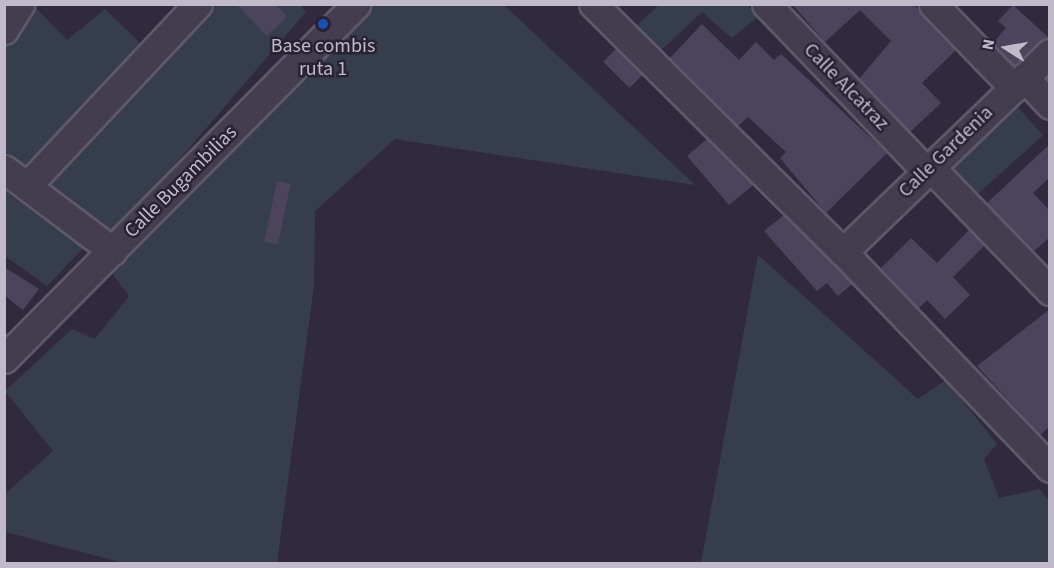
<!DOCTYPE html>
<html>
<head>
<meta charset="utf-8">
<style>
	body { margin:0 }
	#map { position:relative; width:1054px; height:568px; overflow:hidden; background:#312a3f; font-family:"Source Sans 3",sans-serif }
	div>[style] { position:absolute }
	.green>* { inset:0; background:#363d4c; transform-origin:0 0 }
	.building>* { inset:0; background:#4c445d; transform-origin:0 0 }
	.roads { filter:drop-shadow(2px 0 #5f586a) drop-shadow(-2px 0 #5f586a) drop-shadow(0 2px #5f586a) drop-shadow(0 -2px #5f586a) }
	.minor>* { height:27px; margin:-13.5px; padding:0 13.5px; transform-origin:13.5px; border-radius:13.5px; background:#443d4f }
	.dots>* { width:16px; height:16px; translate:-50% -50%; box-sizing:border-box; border:3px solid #292235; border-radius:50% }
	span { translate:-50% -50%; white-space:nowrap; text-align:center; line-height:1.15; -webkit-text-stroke:5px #292235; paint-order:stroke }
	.poi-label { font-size:20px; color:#c0baca }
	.street-label { font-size:20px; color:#c0baca }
	.frame { position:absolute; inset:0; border:6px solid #c0baca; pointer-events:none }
	.north { position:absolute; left:976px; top:18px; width:60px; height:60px; -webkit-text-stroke:4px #292235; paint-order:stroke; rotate:281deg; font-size:16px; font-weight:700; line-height:24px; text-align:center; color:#c0baca }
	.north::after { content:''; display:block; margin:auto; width:21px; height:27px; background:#c0baca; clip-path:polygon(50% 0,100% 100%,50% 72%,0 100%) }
</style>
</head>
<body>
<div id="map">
	<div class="green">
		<div style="clip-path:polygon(26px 5px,33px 5px,67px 40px,105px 9px,144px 47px,25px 166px,5px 152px,5px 44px)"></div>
		<div style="clip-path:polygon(217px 5px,301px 5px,306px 12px,112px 238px,43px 182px)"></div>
		<div style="clip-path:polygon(368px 5px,504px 5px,695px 185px,395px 139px,315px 211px,314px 285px,277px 563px,124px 563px,5px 532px,4px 495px,53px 451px,5px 391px,72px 329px,95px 339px,129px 296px,111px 272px)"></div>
		<div style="clip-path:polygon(659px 5px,747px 5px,759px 16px,732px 38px,702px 12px,656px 55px,634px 28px)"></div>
		<div style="left:1015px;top:104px;width:42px;height:90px;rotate:48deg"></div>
		<div style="clip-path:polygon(5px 191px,83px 248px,47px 286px,5px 256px)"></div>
		<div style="clip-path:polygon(758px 255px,918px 399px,946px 380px,997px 444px,984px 459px,999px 498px,1040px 489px,1049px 501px,1049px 563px,701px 563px)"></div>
	</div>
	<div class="building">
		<div style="clip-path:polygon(236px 4px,276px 4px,287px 17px,267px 36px)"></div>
		<div style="clip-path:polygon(792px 4px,914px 5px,956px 50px,922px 83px,941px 103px,910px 132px,859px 79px,891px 41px,860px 10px,825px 42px)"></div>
		<div style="clip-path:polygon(1013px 5px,1049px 38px,1014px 65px,993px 43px,1006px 28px,998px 21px)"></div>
		<div style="clip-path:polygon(702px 24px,739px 60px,756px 42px,774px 60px,781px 54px,887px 153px,826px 213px,780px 158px,786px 152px,748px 117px,738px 126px,670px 58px)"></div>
		<div style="left:616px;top:49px;width:37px;height:18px;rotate:45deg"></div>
		<div style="clip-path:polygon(707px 139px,753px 185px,729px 205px,687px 156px)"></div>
		<div style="clip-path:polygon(1050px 144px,1050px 177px,1033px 193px,1050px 211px,1050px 237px,1034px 251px,987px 203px)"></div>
		<div style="left:277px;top:181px;width:14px;height:62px;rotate:12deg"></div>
		<div style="clip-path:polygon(784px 215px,852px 284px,838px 296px,827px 283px,817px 291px,764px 231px)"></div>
		<div style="clip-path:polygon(969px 230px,984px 246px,953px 277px,970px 295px,945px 319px,927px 300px,919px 308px,881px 268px,911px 238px,937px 263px)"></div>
		<div style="clip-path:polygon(4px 267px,39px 289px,23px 310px,4px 295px)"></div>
		<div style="clip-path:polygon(1050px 309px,1050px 426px,1040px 435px,977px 366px)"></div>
	</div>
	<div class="roads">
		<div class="minor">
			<div style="left:593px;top:4px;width:352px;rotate:44.8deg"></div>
			<div style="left:843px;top:252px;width:299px;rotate:46.2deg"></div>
			<div style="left:766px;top:4px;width:231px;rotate:46.2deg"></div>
			<div style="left:933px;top:4px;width:117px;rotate:46deg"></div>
			<div style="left:4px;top:30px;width:31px;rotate:-58deg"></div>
			<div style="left:1024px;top:77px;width:38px;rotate:47deg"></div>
			<div style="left:930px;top:167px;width:173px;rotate:45.9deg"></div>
			<div style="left:4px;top:169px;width:136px;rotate:37deg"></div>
			<div style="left:27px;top:186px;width:250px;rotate:-46.8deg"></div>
			<div style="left:843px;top:252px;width:287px;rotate:-43.9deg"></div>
			<div style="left:4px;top:359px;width:500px;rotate:-45.2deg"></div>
		</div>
	</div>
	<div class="dots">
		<div style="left:323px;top:24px;background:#1a4fb4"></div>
	</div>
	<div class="poi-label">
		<span style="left:323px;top:58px">Base combis<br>ruta 1</span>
	</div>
	<div class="street-label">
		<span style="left:846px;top:87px;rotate:46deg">Calle Alcatraz</span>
		<span style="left:946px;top:152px;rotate:-44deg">Calle Gardenia</span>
		<span style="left:181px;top:182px;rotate:-45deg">Calle Bugambilias</span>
	</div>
	<div class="frame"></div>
	<div class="north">N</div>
</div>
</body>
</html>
